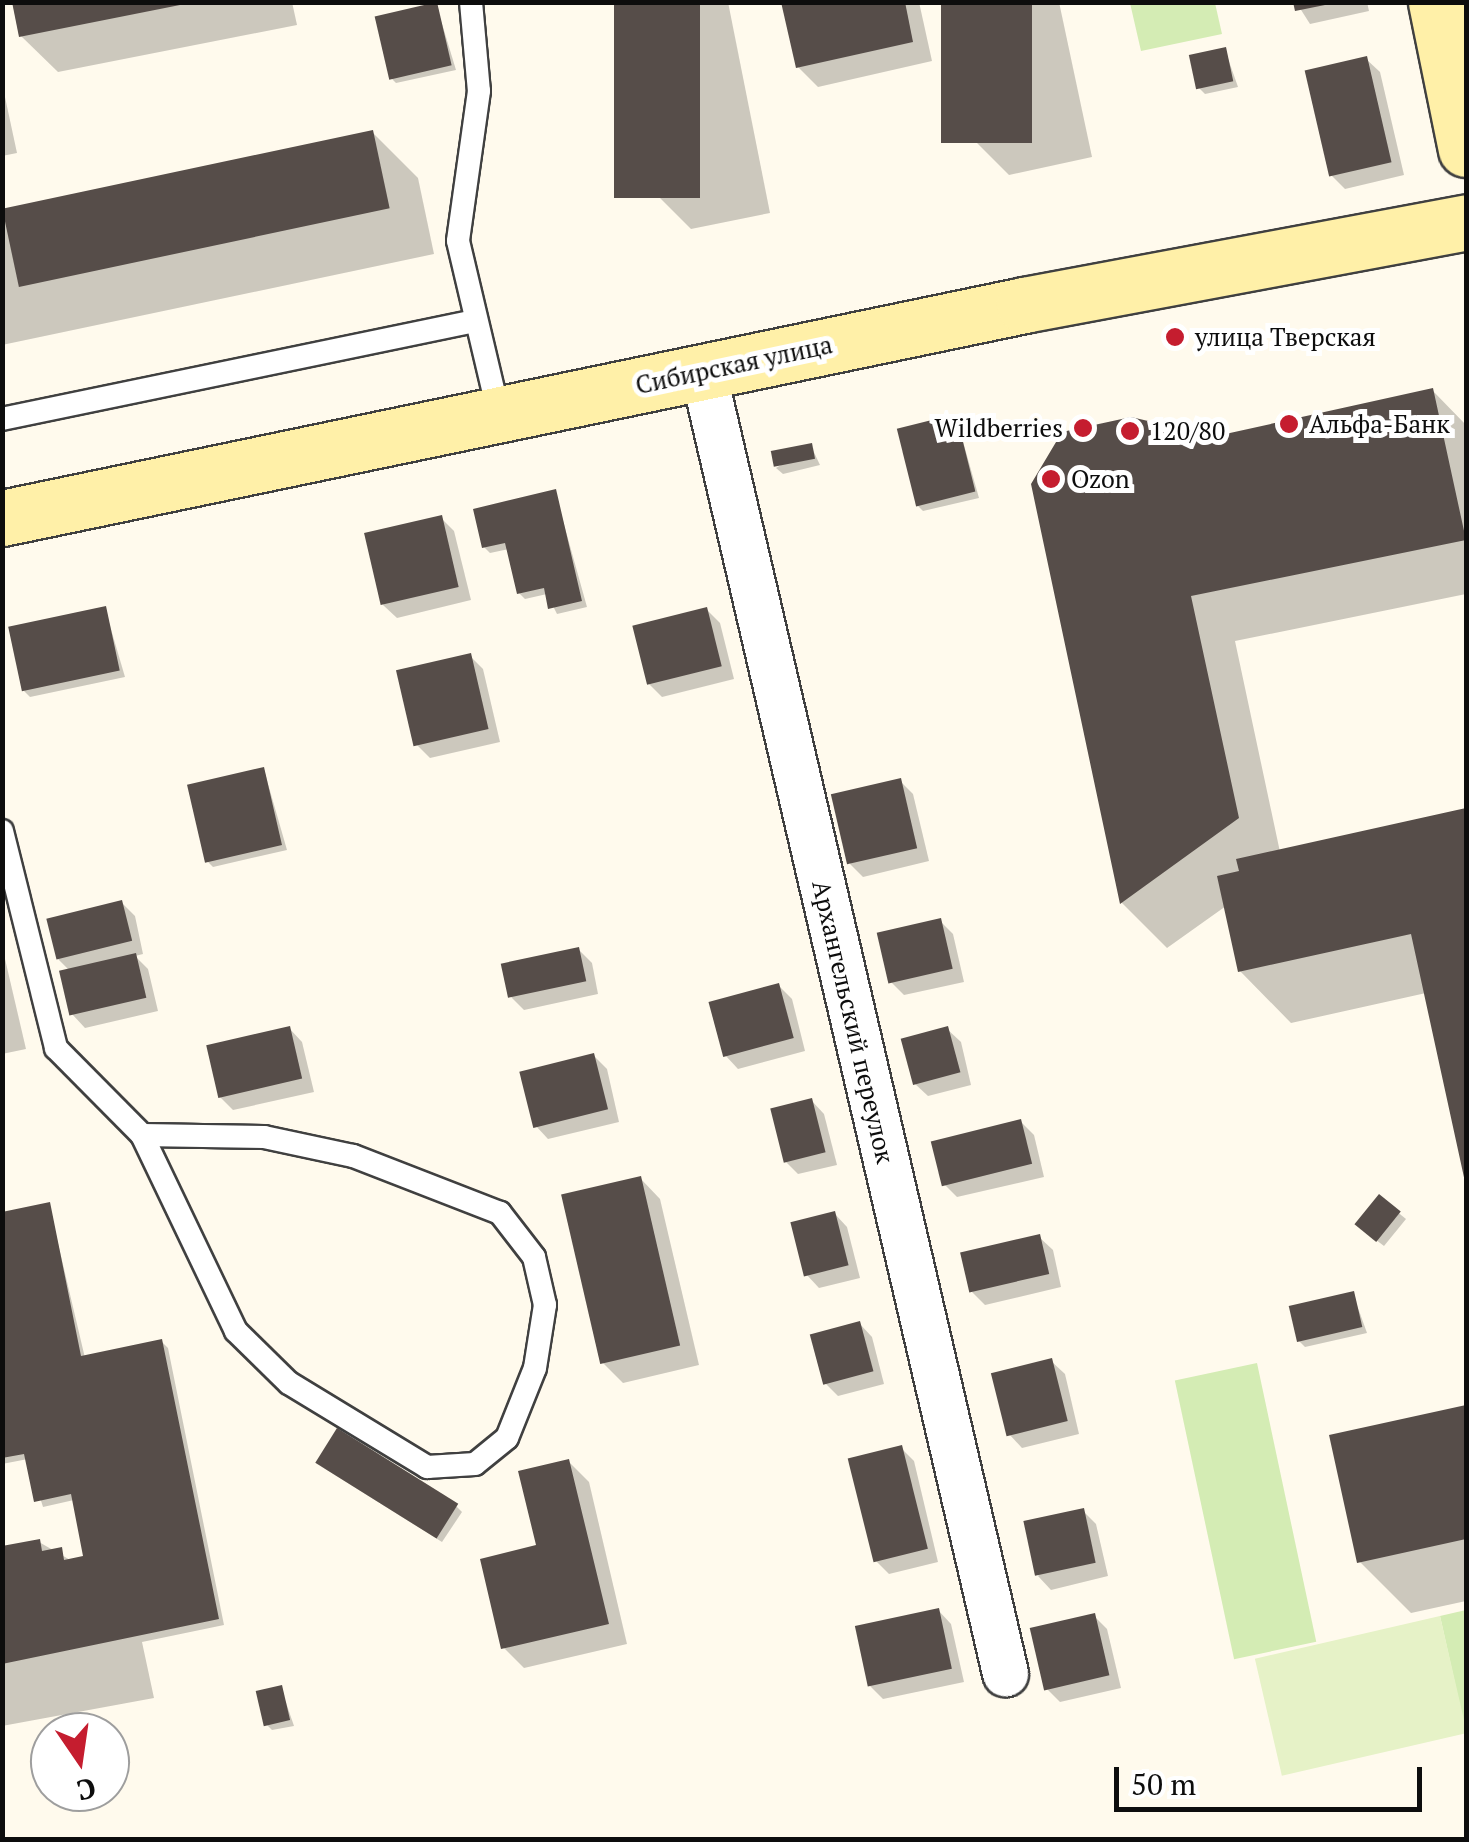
<!DOCTYPE html>
<html>
<head>
<meta charset="utf-8">
<style>
	body { margin:0 }
	#map { position:relative; width:1469px; height:1842px; overflow:hidden; background:#fffaed; font-family:"PT Serif",serif }
	div>[style] { position:absolute }
	.green>* { inset:0; background:#d4ecb4; transform-origin:0 0 }
	.pitch>* { inset:0; background:#e6f2c7; transform-origin:0 0 }
	.shadow>* { inset:0; background:#0003 }
	.building>* { inset:0; background:#564d49; transform-origin:0 0 }
	.roads { filter:drop-shadow(2px 0 #404040) drop-shadow(-2px 0 #404040) drop-shadow(0 2px #404040) drop-shadow(0 -2px #404040) }
	.lane>* { height:22px; margin:-11px; padding:0 11px; transform-origin:11px; border-radius:11px; background:#fff }
	.street>* { height:45px; margin:-22.5px; padding:0 22.5px; transform-origin:22.5px; border-radius:22.5px; background:#fff }
	.secondary>* { height:55px; margin:-27.5px; padding:0 27.5px; transform-origin:27.5px; border-radius:27.5px; background:#fff0a8 }
	.dots>* { width:28px; height:28px; translate:-50% -50%; box-sizing:border-box; border:5px solid #fff; border-radius:50% }
	span { translate:-50% -50%; white-space:nowrap; text-align:center; line-height:1.15; -webkit-text-stroke:10px #fff; paint-order:stroke }
	.poi-label { font-size:25px; color:#0d0d0d }
	.left { translate:0 -50%; text-align:left }
	.right { translate:-100% -50%; text-align:right }
	.street-label { font-size:25px; color:#0d0d0d }
	.frame { position:absolute; inset:0; border:5px solid #0d0d0d; pointer-events:none }
	.north { position:absolute; left:30px; top:1712px; width:100px; height:100px; box-sizing:border-box; background:#fff; border:2px solid #9e9e9e; border-radius:50%; rotate:167deg; font-size:28px; font-weight:700; line-height:40px; text-align:center; color:#0d0d0d }
	.north::after { content:''; display:block; margin:auto; width:35px; height:45px; background:#c51d2f; clip-path:polygon(50% 0,100% 100%,50% 72%,0 100%) }
	.scale { position:absolute; left:1114px; top:1767px; width:308px; height:45px; box-sizing:border-box; border:5px solid #0d0d0d; border-top:0; padding-left:12px; font-size:30px; line-height:35px; white-space:nowrap; color:#0d0d0d; -webkit-text-stroke:8px #fff; paint-order:stroke }
</style>
</head>
<body>
<div id="map">
	<div class="green">
		<div style="clip-path:polygon(1130px 3px,1215px 3px,1222px 34px,1141px 51px)"></div>
		<div style="left:1257px;top:1363px;width:285px;height:84px;rotate:78deg"></div>
		<div style="clip-path:polygon(1466px 1610px,1466px 1733px,1440px 1616px)"></div>
	</div>
	<div class="pitch">
		<div style="left:1440px;top:1616px;width:120px;height:190px;rotate:77deg"></div>
	</div>
	<div class="shadow">
		<div style="clip-path:polygon(14px 2px,292px 2px,297px 25px,58px 72px,21px 36px)"></div>
		<div style="clip-path:polygon(617px 2px,728px 2px,770px 213px,691px 229px,655px 193px)"></div>
		<div style="clip-path:polygon(784px 2px,919px 2px,932px 61px,818px 87px,798px 67px)"></div>
		<div style="clip-path:polygon(944px 2px,1059px 2px,1092px 157px,1009px 175px,973px 139px)"></div>
		<div style="clip-path:polygon(1296px 2px,1367px 2px,1369px 11px,1310px 24px)"></div>
		<div style="clip-path:polygon(436px 4px,456px 70px,396px 83px,390px 77px)"></div>
		<div style="clip-path:polygon(1225px 50px,1238px 87px,1205px 94px,1199px 88px)"></div>
		<div style="clip-path:polygon(1366px 59px,1380px 72px,1404px 175px,1345px 189px,1332px 176px)"></div>
		<div style="clip-path:polygon(2px 83px,17px 153px,2px 156px)"></div>
		<div style="clip-path:polygon(372px 132px,418px 178px,434px 254px,2px 345px,2px 211px)"></div>
		<div style="clip-path:polygon(1433px 391px,1466px 425px,1466px 594px,1235px 641px,1280px 852px,1466px 811px,1466px 1178px,1426px 993px,1291px 1023px,1240px 971px,1226px 906px,1167px 948px,1122px 903px,1034px 485px)"></div>
		<div style="clip-path:polygon(956px 417px,979px 498px,923px 511px,917px 505px)"></div>
		<div style="clip-path:polygon(811px 446px,820px 465px,783px 474px,776px 468px)"></div>
		<div style="clip-path:polygon(555px 492px,587px 607px,557px 614px,547px 594px,525px 599px,519px 593px,509px 549px,490px 553px,484px 547px)"></div>
		<div style="clip-path:polygon(441px 518px,454px 531px,471px 600px,397px 618px,383px 605px)"></div>
		<div style="clip-path:polygon(105px 609px,125px 677px,30px 697px,24px 691px)"></div>
		<div style="clip-path:polygon(707px 610px,720px 623px,734px 679px,662px 697px,649px 684px)"></div>
		<div style="clip-path:polygon(470px 656px,483px 669px,500px 742px,430px 758px,417px 745px)"></div>
		<div style="clip-path:polygon(264px 770px,287px 850px,213px 867px,207px 861px)"></div>
		<div style="clip-path:polygon(900px 781px,913px 794px,929px 861px,863px 877px,850px 864px)"></div>
		<div style="clip-path:polygon(122px 903px,135px 916px,143px 954px,135px 956px,148px 969px,158px 1011px,85px 1028px,72px 1014px,70px 971px,57px 958px)"></div>
		<div style="clip-path:polygon(940px 921px,953px 934px,964px 982px,904px 995px,891px 982px)"></div>
		<div style="clip-path:polygon(2px 946px,26px 1049px,2px 1054px)"></div>
		<div style="clip-path:polygon(578px 949px,592px 963px,598px 994px,524px 1010px,510px 996px)"></div>
		<div style="clip-path:polygon(779px 986px,792px 999px,805px 1051px,738px 1069px,725px 1055px)"></div>
		<div style="clip-path:polygon(289px 1028px,302px 1042px,314px 1092px,233px 1110px,220px 1097px)"></div>
		<div style="clip-path:polygon(947px 1029px,961px 1042px,971px 1085px,928px 1096px,914px 1083px)"></div>
		<div style="clip-path:polygon(593px 1055px,607px 1069px,619px 1122px,548px 1139px,535px 1125px)"></div>
		<div style="clip-path:polygon(811px 1100px,824px 1114px,837px 1165px,798px 1174px,785px 1161px)"></div>
		<div style="clip-path:polygon(1021px 1122px,1034px 1135px,1044px 1177px,957px 1197px,944px 1184px)"></div>
		<div style="clip-path:polygon(640px 1178px,660px 1199px,699px 1365px,623px 1383px,603px 1363px)"></div>
		<div style="clip-path:polygon(1379px 1197px,1406px 1219px,1384px 1246px,1363px 1230px)"></div>
		<div style="clip-path:polygon(49px 1205px,85px 1358px,162px 1342px,168px 1348px,224px 1625px,142px 1642px,154px 1698px,2px 1726px,2px 1549px,39px 1542px,72px 1561px,86px 1558px,74px 1500px,43px 1507px,28px 1459px,2px 1464px,2px 1215px)"></div>
		<div style="clip-path:polygon(834px 1213px,847px 1227px,860px 1278px,819px 1288px,806px 1274px)"></div>
		<div style="clip-path:polygon(1039px 1237px,1053px 1250px,1061px 1287px,985px 1305px,972px 1292px)"></div>
		<div style="clip-path:polygon(1353px 1294px,1367px 1333px,1305px 1347px,1299px 1341px)"></div>
		<div style="clip-path:polygon(859px 1323px,872px 1337px,884px 1384px,838px 1396px,825px 1383px)"></div>
		<div style="clip-path:polygon(1051px 1361px,1065px 1374px,1079px 1434px,1022px 1448px,1009px 1434px)"></div>
		<div style="clip-path:polygon(1466px 1408px,1466px 1601px,1411px 1613px,1359px 1561px,1332px 1437px)"></div>
		<div style="clip-path:polygon(901px 1448px,914px 1461px,938px 1562px,889px 1574px,876px 1561px)"></div>
		<div style="clip-path:polygon(569px 1462px,589px 1482px,627px 1644px,524px 1668px,504px 1648px)"></div>
		<div style="clip-path:polygon(324px 1468px,456px 1506px,462px 1512px,442px 1542px)"></div>
		<div style="clip-path:polygon(1083px 1511px,1096px 1524px,1108px 1576px,1051px 1590px,1038px 1576px)"></div>
		<div style="clip-path:polygon(938px 1610px,951px 1624px,964px 1682px,883px 1699px,870px 1686px)"></div>
		<div style="clip-path:polygon(1094px 1616px,1107px 1629px,1121px 1688px,1060px 1702px,1047px 1689px)"></div>
		<div style="clip-path:polygon(281px 1688px,294px 1726px,272px 1730px,266px 1724px)"></div>
	</div>
	<div class="building">
		<div style="clip-path:polygon(12px 2px,185px 2px,185px 4px,19px 37px)"></div>
		<div style="left:437px;top:2px;width:65px;height:64px;rotate:77deg"></div>
		<div style="left:614px;top:2px;width:86px;height:196px"></div>
		<div style="clip-path:polygon(781px 2px,905px 2px,913px 42px,796px 68px)"></div>
		<div style="left:941px;top:2px;width:91px;height:141px"></div>
		<div style="clip-path:polygon(1293px 2px,1330px 2px,1330px 4px,1295px 11px)"></div>
		<div style="left:1226px;top:47px;width:35px;height:38px;rotate:78deg"></div>
		<div style="left:1367px;top:56px;width:109px;height:64px;rotate:77deg"></div>
		<div style="left:373px;top:130px;width:80px;height:379px;rotate:78deg"></div>
		<div style="clip-path:polygon(1433px 388px,1466px 540px,1191px 596px,1239px 818px,1120px 904px,1031px 484px,1062px 432px,1131px 417px,1161px 424px,1189px 442px)"></div>
		<div style="left:956px;top:414px;width:80px;height:61px;rotate:76deg"></div>
		<div style="left:812px;top:443px;width:16px;height:42px;rotate:79deg"></div>
		<div style="clip-path:polygon(556px 489px,582px 601px,548px 609px,544px 588px,517px 594px,505px 543px,482px 548px,473px 509px)"></div>
		<div style="left:442px;top:515px;width:74px;height:80px;rotate:77deg"></div>
		<div style="left:106px;top:606px;width:66px;height:100px;rotate:78deg"></div>
		<div style="left:707px;top:607px;width:61px;height:77px;rotate:76deg"></div>
		<div style="left:471px;top:653px;width:78px;height:77px;rotate:77deg"></div>
		<div style="left:264px;top:767px;width:80px;height:79px;rotate:77deg"></div>
		<div style="left:901px;top:778px;width:72px;height:72px;rotate:77deg"></div>
		<div style="clip-path:polygon(1466px 808px,1466px 1182px,1465px 1182px,1411px 934px,1238px 972px,1217px 876px,1239px 871px,1236px 859px)"></div>
		<div style="left:122px;top:900px;width:42px;height:78px;rotate:76deg"></div>
		<div style="left:941px;top:918px;width:52px;height:66px;rotate:77deg"></div>
		<div style="left:579px;top:947px;width:35px;height:80px;rotate:78deg"></div>
		<div style="left:136px;top:953px;width:46px;height:79px;rotate:77deg"></div>
		<div style="left:779px;top:983px;width:57px;height:73px;rotate:75deg"></div>
		<div style="left:290px;top:1026px;width:54px;height:86px;rotate:77deg"></div>
		<div style="left:948px;top:1026px;width:48px;height:49px;rotate:75deg"></div>
		<div style="left:594px;top:1053px;width:58px;height:77px;rotate:76deg"></div>
		<div style="left:812px;top:1098px;width:56px;height:43px;rotate:76deg"></div>
		<div style="left:1021px;top:1119px;width:46px;height:93px;rotate:76deg"></div>
		<div style="left:641px;top:1176px;width:174px;height:82px;rotate:77deg"></div>
		<div style="left:1379px;top:1194px;width:28px;height:39px;rotate:39deg"></div>
		<div style="clip-path:polygon(50px 1202px,81px 1356px,162px 1339px,219px 1619px,2px 1664px,2px 1546px,40px 1539px,42px 1551px,62px 1547px,64px 1560px,83px 1556px,71px 1494px,34px 1502px,24px 1454px,2px 1458px,2px 1212px)"></div>
		<div style="left:835px;top:1211px;width:56px;height:46px;rotate:76deg"></div>
		<div style="left:1040px;top:1234px;width:41px;height:82px;rotate:77deg"></div>
		<div style="left:1354px;top:1291px;width:37px;height:67px;rotate:77deg"></div>
		<div style="left:860px;top:1321px;width:52px;height:52px;rotate:75deg"></div>
		<div style="left:1052px;top:1358px;width:65px;height:63px;rotate:76deg"></div>
		<div style="clip-path:polygon(1466px 1405px,1466px 1539px,1357px 1563px,1329px 1435px)"></div>
		<div style="left:337px;top:1428px;width:143px;height:41px;rotate:32deg"></div>
		<div style="left:902px;top:1445px;width:107px;height:56px;rotate:76deg"></div>
		<div style="clip-path:polygon(569px 1459px,609px 1624px,501px 1649px,480px 1559px,536px 1545px,518px 1471px)"></div>
		<div style="left:1084px;top:1508px;width:56px;height:62px;rotate:78deg"></div>
		<div style="left:939px;top:1608px;width:62px;height:86px;rotate:78deg"></div>
		<div style="left:1095px;top:1613px;width:64px;height:67px;rotate:77deg"></div>
		<div style="left:282px;top:1685px;width:36px;height:27px;rotate:77deg"></div>
	</div>
	<div class="roads">
		<div class="lane">
			<div style="left:471px;top:2px;width:89px;rotate:84.9deg"></div>
			<div style="left:479px;top:91px;width:151px;rotate:98deg"></div>
			<div style="left:458px;top:241px;width:178px;rotate:76.7deg"></div>
			<div style="left:2px;top:419px;width:483px;rotate:-11.7deg"></div>
			<div style="left:2px;top:831px;width:224px;rotate:76deg"></div>
			<div style="left:56px;top:1048px;width:122px;rotate:45.3deg"></div>
			<div style="left:142px;top:1135px;width:217px;rotate:64.4deg"></div>
			<div style="left:236px;top:1331px;width:74px;rotate:44.5deg"></div>
			<div style="left:289px;top:1383px;width:162px;rotate:31.3deg"></div>
			<div style="left:427px;top:1467px;width:48px;rotate:-3.6deg"></div>
			<div style="left:475px;top:1464px;width:41px;rotate:-39.1deg"></div>
			<div style="left:507px;top:1438px;width:75px;rotate:-68.2deg"></div>
			<div style="left:535px;top:1368px;width:64px;rotate:-81deg"></div>
			<div style="left:545px;top:1305px;width:49px;rotate:-102.9deg"></div>
			<div style="left:534px;top:1257px;width:56px;rotate:-127.7deg"></div>
			<div style="left:500px;top:1213px;width:158px;rotate:-158.8deg"></div>
			<div style="left:353px;top:1156px;width:91px;rotate:-167.9deg"></div>
			<div style="left:264px;top:1137px;width:122px;rotate:-179.1deg"></div>
		</div>
		<div class="street">
			<div style="left:703px;top:372px;width:1336px;rotate:76.93deg"></div>
		</div>
		<div class="secondary">
			<div style="left:1436px;top:2px;width:150px;rotate:78.5deg"></div>
			<div style="left:2px;top:518px;width:1044px;rotate:-11.77deg"></div>
			<div style="left:1024px;top:305px;width:450px;rotate:-10.6deg"></div>
		</div>
	</div>
	<div class="dots">
		<div style="left:1175px;top:337px;background:#c51d2f"></div>
		<div style="left:1289px;top:424px;background:#c51d2f"></div>
		<div style="left:1083px;top:428px;background:#c51d2f"></div>
		<div style="left:1130px;top:431px;background:#c51d2f"></div>
		<div style="left:1051px;top:479px;background:#c51d2f"></div>
	</div>
	<div class="poi-label">
		<span class="left" style="left:1195px;top:337px">улица Тверская</span>
		<span class="left" style="left:1309px;top:424px">Альфа-Банк</span>
		<span class="right" style="left:1063px;top:428px">Wildberries</span>
		<span class="left" style="left:1150px;top:431px">120/80</span>
		<span class="left" style="left:1071px;top:479px">Ozon</span>
	</div>
	<div class="street-label">
		<span style="left:734px;top:365px;rotate:-12deg">Сибирская улица</span>
		<span style="left:853px;top:1022px;rotate:77deg">Архангельский переулок</span>
	</div>
	<div class="frame"></div>
	<div class="north">С</div>
	<div class="scale">50 m</div>
</div>
</body>
</html>
